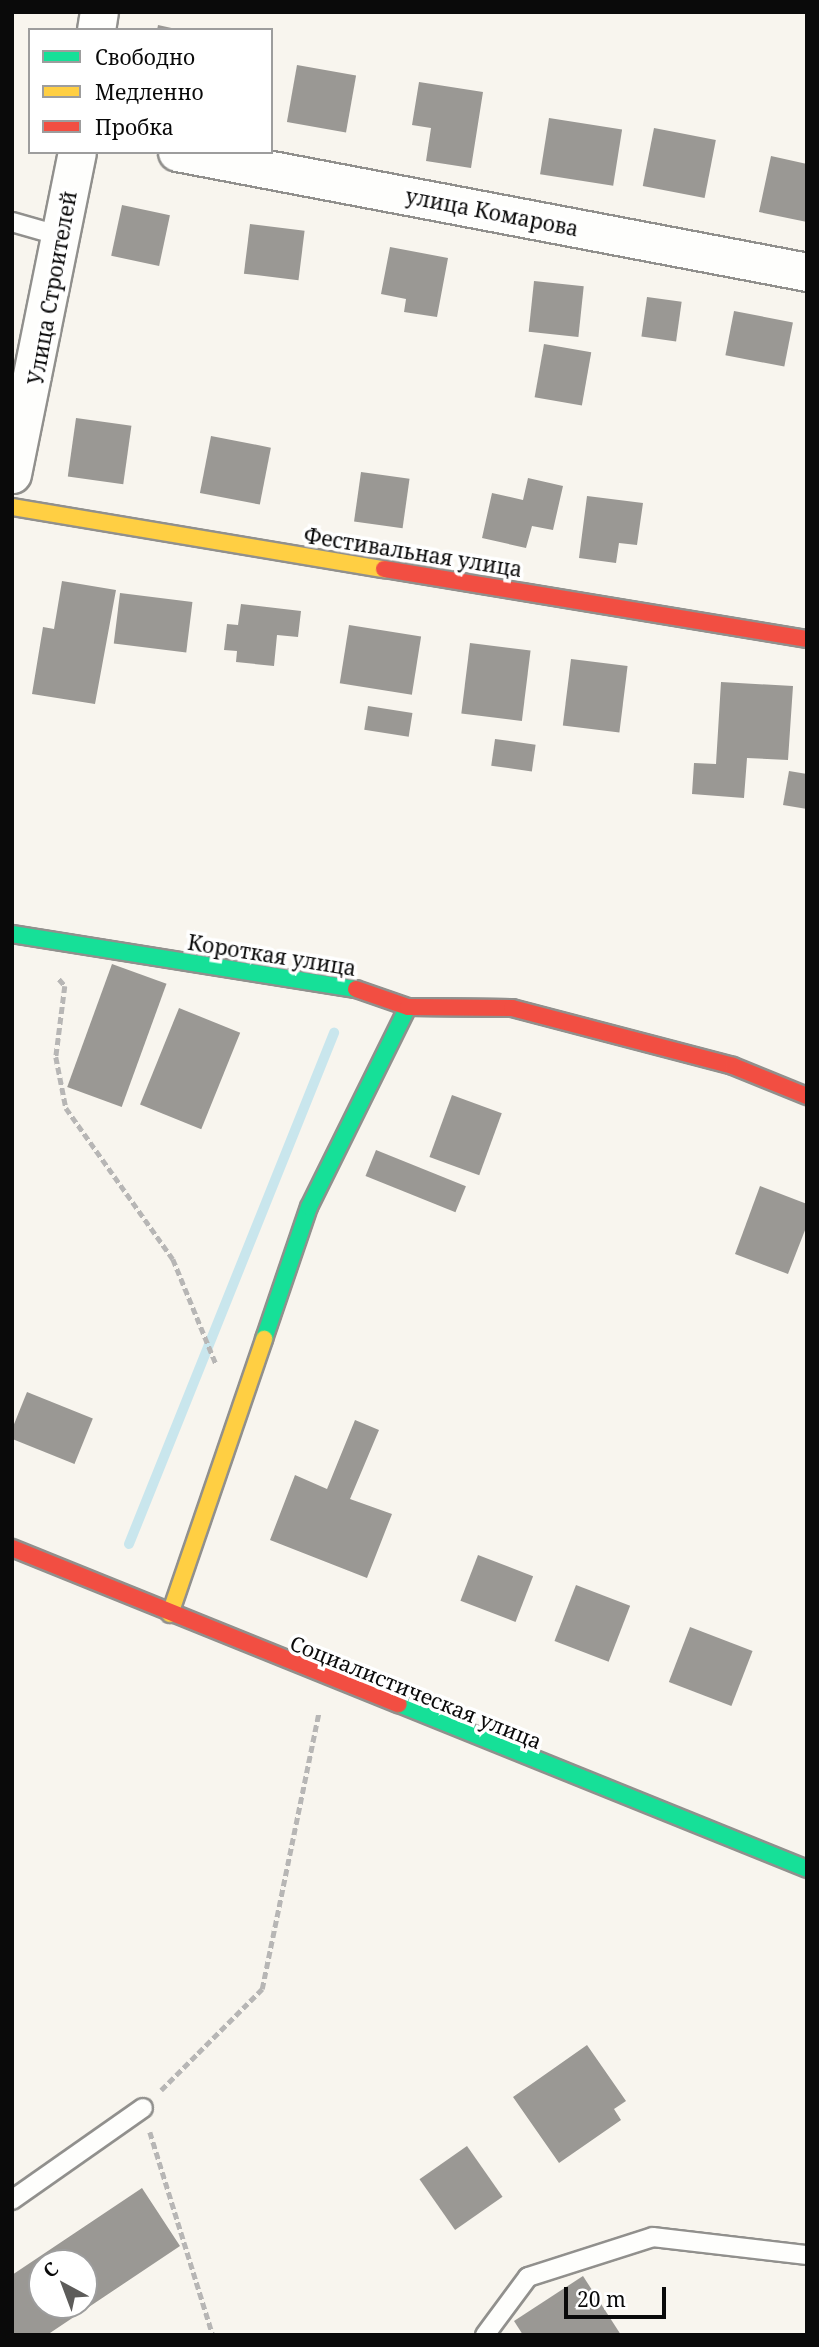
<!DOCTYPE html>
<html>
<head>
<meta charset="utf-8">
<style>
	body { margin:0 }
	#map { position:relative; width:819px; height:2347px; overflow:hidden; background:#f8f5ee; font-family:"Noto Serif",serif }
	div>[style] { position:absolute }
	.stream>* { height:10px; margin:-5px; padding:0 5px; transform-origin:5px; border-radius:5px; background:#c9e6ed }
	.building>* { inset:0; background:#9a9894; transform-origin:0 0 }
	.path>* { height:4.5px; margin-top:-2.25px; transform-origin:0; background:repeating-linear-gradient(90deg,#b7b6b5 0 7px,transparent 0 10.5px) }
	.roads { filter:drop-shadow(2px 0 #91908d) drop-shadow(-2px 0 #91908d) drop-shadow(0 2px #91908d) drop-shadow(0 -2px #91908d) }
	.lane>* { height:18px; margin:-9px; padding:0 9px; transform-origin:9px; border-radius:9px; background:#fefefc }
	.street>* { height:37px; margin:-18.5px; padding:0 18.5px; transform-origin:18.5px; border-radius:18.5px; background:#fefefc }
	.fast>* { height:16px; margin:-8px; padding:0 8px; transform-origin:8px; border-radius:8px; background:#16e098 }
	.slow>* { height:16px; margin:-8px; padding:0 8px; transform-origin:8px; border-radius:8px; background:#ffcf43 }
	.jam>* { height:16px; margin:-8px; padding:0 8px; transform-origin:8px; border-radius:8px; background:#f24e42 }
	span { translate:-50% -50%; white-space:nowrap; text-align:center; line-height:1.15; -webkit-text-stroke:7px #fff; paint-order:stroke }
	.street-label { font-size:21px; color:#0a0a0a }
	.frame { position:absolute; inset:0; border:14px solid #0a0a0a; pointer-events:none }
	.legend { position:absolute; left:28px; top:28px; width:245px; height:126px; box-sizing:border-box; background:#fff; border:2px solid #9d9d9d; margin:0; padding:9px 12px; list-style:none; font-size:21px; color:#0a0a0a }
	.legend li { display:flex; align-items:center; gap:14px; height:35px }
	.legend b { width:35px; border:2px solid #9d9d9d }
	.north { position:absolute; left:28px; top:2249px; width:70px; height:70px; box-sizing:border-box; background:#fff; border:2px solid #9d9d9d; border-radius:50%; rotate:319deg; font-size:19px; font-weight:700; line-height:28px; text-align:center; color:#0a0a0a }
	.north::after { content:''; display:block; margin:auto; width:24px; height:32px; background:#5d5c5a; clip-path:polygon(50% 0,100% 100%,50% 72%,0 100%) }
	.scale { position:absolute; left:564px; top:2287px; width:102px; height:32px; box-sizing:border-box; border:4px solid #0a0a0a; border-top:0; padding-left:9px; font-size:21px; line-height:24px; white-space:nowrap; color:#0a0a0a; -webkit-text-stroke:5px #fff; paint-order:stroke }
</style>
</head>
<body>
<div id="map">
	<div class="stream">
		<div style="left:129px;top:1544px;width:551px;rotate:-68.14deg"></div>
	</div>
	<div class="building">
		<div style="clip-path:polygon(158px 25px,176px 29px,176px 30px,157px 30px)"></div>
		<div style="left:297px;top:65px;width:60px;height:58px;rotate:10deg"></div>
		<div style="clip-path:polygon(419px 82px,483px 92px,471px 168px,426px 161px,431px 128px,412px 125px)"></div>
		<div style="left:549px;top:118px;width:74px;height:57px;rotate:9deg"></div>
		<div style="left:654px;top:128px;width:63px;height:59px;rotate:11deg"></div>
		<div style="clip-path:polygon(771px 156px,807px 164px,807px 222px,759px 212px)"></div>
		<div style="left:122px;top:205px;width:49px;height:52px;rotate:12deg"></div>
		<div style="left:250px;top:224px;width:55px;height:50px;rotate:7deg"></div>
		<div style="clip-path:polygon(390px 247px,448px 258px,437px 317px,404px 312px,406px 299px,381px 294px)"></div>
		<div style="left:534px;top:281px;width:50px;height:51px;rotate:6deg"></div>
		<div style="left:647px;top:297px;width:35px;height:40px;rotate:8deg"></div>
		<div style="left:734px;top:311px;width:60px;height:45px;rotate:11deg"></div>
		<div style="left:544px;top:344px;width:48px;height:54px;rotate:10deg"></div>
		<div style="left:76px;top:418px;width:56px;height:59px;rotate:8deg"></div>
		<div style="left:211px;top:436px;width:61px;height:58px;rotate:11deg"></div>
		<div style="left:361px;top:472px;width:49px;height:50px;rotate:8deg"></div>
		<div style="clip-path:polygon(528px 478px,563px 486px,553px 530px,532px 526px,526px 548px,482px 538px,492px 493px,523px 500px)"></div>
		<div style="clip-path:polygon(587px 496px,643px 503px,637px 545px,619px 543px,616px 563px,579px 558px)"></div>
		<div style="clip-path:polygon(62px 581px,116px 590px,95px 704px,32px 694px,43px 627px,54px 629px)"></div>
		<div style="left:120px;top:593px;width:73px;height:51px;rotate:7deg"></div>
		<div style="clip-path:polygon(241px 604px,301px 611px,298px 637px,277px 635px,274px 666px,236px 662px,237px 651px,224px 650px,227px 624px,238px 625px)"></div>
		<div style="left:349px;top:625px;width:73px;height:59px;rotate:9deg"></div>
		<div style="left:470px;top:643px;width:61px;height:71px;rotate:7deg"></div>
		<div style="left:571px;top:659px;width:57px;height:67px;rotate:7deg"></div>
		<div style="clip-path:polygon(721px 682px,793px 686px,788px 760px,747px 758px,744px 798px,692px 794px,694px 763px,716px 764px)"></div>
		<div style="left:368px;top:706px;width:45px;height:24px;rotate:9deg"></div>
		<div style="left:495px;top:739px;width:41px;height:27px;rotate:8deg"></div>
		<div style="clip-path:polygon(789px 771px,807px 774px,807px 809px,783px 805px)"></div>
		<div style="left:112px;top:964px;width:58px;height:131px;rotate:20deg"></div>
		<div style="left:179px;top:1008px;width:66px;height:104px;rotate:22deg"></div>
		<div style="left:452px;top:1095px;width:53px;height:66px;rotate:20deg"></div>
		<div style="left:376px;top:1150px;width:97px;height:28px;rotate:22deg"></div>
		<div style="clip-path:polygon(760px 1186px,807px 1204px,807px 1225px,788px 1274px,735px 1254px)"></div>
		<div style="left:27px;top:1392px;width:71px;height:49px;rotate:22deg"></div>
		<div style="clip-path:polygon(355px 1420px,379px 1430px,350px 1499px,392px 1514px,367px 1578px,270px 1540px,295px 1475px,327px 1489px)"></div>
		<div style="left:478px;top:1555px;width:59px;height:49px;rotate:21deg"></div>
		<div style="left:576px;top:1585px;width:58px;height:60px;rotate:21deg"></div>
		<div style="left:690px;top:1627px;width:67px;height:59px;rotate:21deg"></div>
		<div style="clip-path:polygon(587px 2045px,626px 2101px,614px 2109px,621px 2120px,559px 2163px,513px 2097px)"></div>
		<div style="left:467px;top:2146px;width:62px;height:58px;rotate:55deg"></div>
		<div style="clip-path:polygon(evenodd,142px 2188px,180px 2246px,47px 2335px,12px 2335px,12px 2275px,142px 2188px,42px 2263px,84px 2263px,84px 2305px,42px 2305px,42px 2263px)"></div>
		<div style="clip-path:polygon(583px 2276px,621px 2335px,523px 2335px,514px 2321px)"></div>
	</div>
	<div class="path">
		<div style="left:59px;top:979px;width:9px;rotate:49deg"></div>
		<div style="left:65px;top:986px;width:72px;rotate:97.2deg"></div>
		<div style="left:56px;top:1057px;width:52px;rotate:78.9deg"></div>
		<div style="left:66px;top:1108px;width:185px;rotate:54.7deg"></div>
		<div style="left:173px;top:1259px;width:113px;rotate:67.7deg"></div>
		<div style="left:161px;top:2090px;width:143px;rotate:-45deg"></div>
		<div style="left:262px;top:1989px;width:283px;rotate:-78.4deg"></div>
		<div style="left:150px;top:2132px;width:213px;rotate:72.8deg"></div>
	</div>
	<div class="roads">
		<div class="lane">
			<div style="left:12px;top:222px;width:51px;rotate:15.9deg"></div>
			<div style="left:12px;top:2200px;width:160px;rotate:-35.1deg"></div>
			<div style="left:485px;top:2335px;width:72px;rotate:-53.4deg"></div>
			<div style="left:528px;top:2277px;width:131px;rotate:-17.7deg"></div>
			<div style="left:653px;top:2237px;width:155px;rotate:6.7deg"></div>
		</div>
		<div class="street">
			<div style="left:96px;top:30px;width:18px;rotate:-81deg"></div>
			<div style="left:177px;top:152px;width:641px;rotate:10.78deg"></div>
			<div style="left:12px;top:474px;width:328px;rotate:-78.6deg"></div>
		</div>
		<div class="fast">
			<div style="left:12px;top:934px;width:348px;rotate:9.1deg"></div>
			<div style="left:264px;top:1339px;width:139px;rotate:-71.2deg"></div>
			<div style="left:309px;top:1207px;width:223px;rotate:-63.7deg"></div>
			<div style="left:399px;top:1704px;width:440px;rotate:22deg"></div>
		</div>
		<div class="slow">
			<div style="left:12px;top:507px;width:377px;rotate:9.5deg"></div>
			<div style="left:170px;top:1614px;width:291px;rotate:-71.1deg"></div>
		</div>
		<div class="jam">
			<div style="left:384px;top:569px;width:429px;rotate:9.4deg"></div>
			<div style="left:356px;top:989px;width:55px;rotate:19.1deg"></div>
			<div style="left:408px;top:1007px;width:104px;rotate:0.6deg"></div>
			<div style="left:512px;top:1008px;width:228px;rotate:14.7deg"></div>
			<div style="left:733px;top:1066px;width:80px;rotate:22.1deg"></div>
			<div style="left:12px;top:1548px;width:417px;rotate:22deg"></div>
		</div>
	</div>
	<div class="street-label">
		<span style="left:492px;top:212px;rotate:11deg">улица Комарова</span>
		<span style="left:52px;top:288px;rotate:-80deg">Улица Строителей</span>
		<span style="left:413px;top:552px;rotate:9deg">Фестивальная улица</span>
		<span style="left:272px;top:955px;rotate:9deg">Короткая улица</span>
		<span style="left:416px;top:1692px;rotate:22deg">Социалистическая улица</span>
	</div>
	<div class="frame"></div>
	<ul class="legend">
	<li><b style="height:9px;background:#16e098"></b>Свободно</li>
	<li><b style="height:9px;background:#ffcf43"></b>Медленно</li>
	<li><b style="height:9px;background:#f24e42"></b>Пробка</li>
	</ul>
	<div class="north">С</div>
	<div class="scale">20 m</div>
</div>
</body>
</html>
